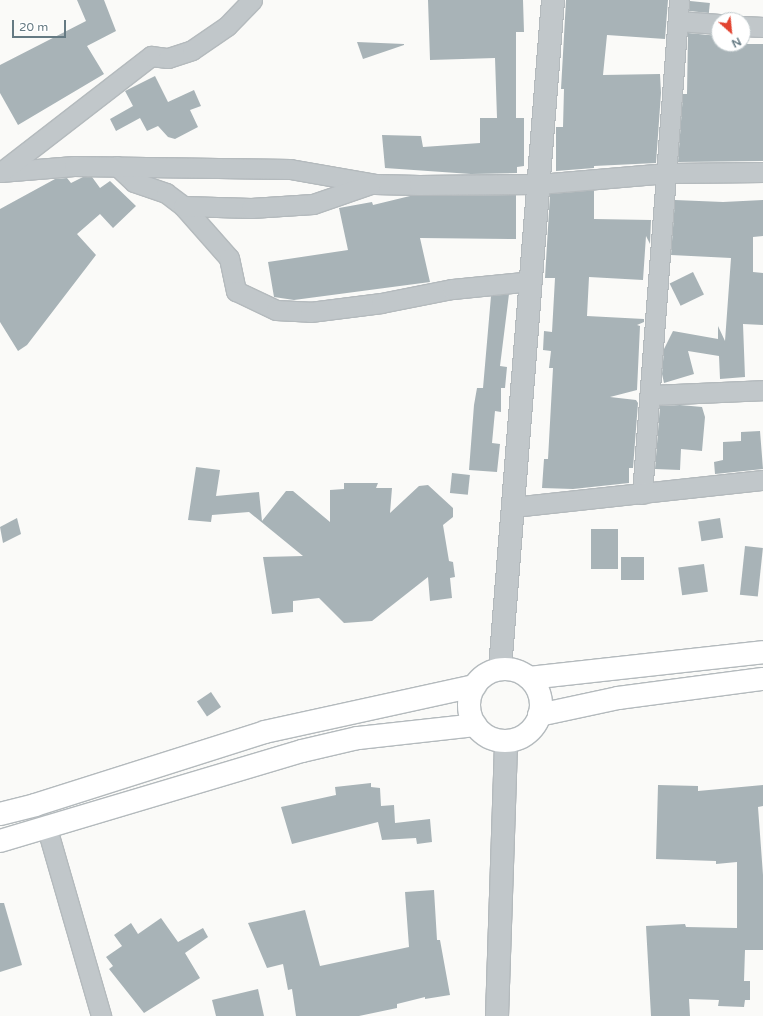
<!DOCTYPE html>
<html>
<head>
<meta charset="utf-8">
<style>
	body { margin:0 }
	#map { position:relative; width:763px; height:1016px; overflow:hidden; background:#fafaf8; font-family:"Varela Round",sans-serif }
	div>[style] { position:absolute }
	.building>* { inset:0; background:#a8b3b7; transform-origin:0 0 }
	.roads { filter:drop-shadow(1px 0 #b4babd) drop-shadow(-1px 0 #b4babd) drop-shadow(0 1px #b4babd) drop-shadow(0 -1px #b4babd) }
	.minor>* { height:19px; margin:-9.5px; padding:0 9.5px; transform-origin:9.5px; border-radius:9.5px; background:#c1c7ca }
	.tertiary>* { height:22px; margin:-11px; padding:0 11px; transform-origin:11px; border-radius:11px; background:#c1c7ca }
	.trunk>* { height:22px; margin:-11px; padding:0 11px; transform-origin:11px; border-radius:11px; background:#fff }
	.trunk>.ring { margin:-11px; padding:0; box-sizing:content-box; background:none; border:22px solid #fff; border-radius:50% }
	span { translate:-50% -50%; white-space:nowrap; text-align:center; line-height:1.15; -webkit-text-stroke:4px #fff; paint-order:stroke }
	.north { position:absolute; left:711px; top:12px; width:40px; height:40px; box-sizing:border-box; background:#fff; border:1px solid #c1cacd; border-radius:50%; rotate:153deg; font-size:11px; font-weight:700; line-height:16px; text-align:center; color:#657a83 }
	.north::after { content:''; display:block; margin:auto; width:14px; height:18px; background:#e24330; clip-path:polygon(50% 0,100% 100%,50% 72%,0 100%) }
	.scale { position:absolute; left:12px; top:20px; width:54px; height:18px; box-sizing:border-box; border:2px solid #657a83; border-top:0; padding-left:5px; font-size:12px; line-height:14px; white-space:nowrap; color:#657a83; -webkit-text-stroke:3px #fff; paint-order:stroke }
</style>
</head>
<body>
<div id="map">
	<div class="building">
		<div style="clip-path:polygon(77px 0,104px 0,116px 31px,87px 46px,104px 74px,18px 125px,0 93px,0 65px,86px 21px)"></div>
		<div style="clip-path:polygon(428px 0,523px 0,524px 32px,516px 32px,516px 118px,524px 118px,524px 166px,517px 167px,517px 173px,471px 174px,385px 168px,382px 135px,421px 136px,423px 147px,480px 143px,480px 118px,497px 118px,495px 58px,430px 60px)"></div>
		<div style="clip-path:polygon(566px 0,668px 0,665px 39px,607px 35px,603px 75px,660px 74px,661px 93px,656px 163px,594px 166px,594px 168px,556px 171px,556px 127px,563px 127px,564px 89px,561px 89px)"></div>
		<div style="left:690px;top:1px;width:20px;height:10px;rotate:6deg"></div>
		<div style="clip-path:polygon(688px 33px,719px 36px,719px 44px,763px 44px,763px 161px,678px 162px,683px 94px,687px 94px)"></div>
		<div style="clip-path:polygon(357px 42px,404px 44px,404px 45px,363px 59px)"></div>
		<div style="clip-path:polygon(155px 76px,168px 102px,194px 90px,201px 106px,190px 110px,198px 127px,175px 139px,168px 137px,158px 126px,147px 131px,140px 118px,116px 131px,110px 119px,133px 106px,125px 91px)"></div>
		<div style="clip-path:polygon(83px 177px,92px 177px,100px 188px,110px 181px,136px 206px,113px 228px,100px 214px,77px 234px,96px 255px,27px 345px,18px 351px,0 322px,0 209px,55px 179px,67px 178px,71px 183px)"></div>
		<div style="clip-path:polygon(594px 190px,594px 219px,651px 220px,650px 244px,646px 236px,643px 280px,589px 277px,587px 316px,644px 319px,644px 322px,637px 325px,640px 326px,637px 390px,610px 397px,636px 400px,638px 403px,633px 468px,629px 468px,629px 483px,573px 489px,542px 488px,544px 459px,548px 459px,553px 368px,549px 368px,551px 351px,543px 350px,544px 331px,552px 332px,555px 278px,545px 278px,550px 194px)"></div>
		<div style="clip-path:polygon(516px 195px,516px 239px,420px 238px,430px 282px,294px 300px,274px 297px,268px 262px,348px 250px,339px 208px,372px 202px,373px 205px,410px 196px)"></div>
		<div style="clip-path:polygon(675px 200px,723px 202px,763px 200px,763px 236px,753px 237px,753px 272px,763px 273px,763px 325px,743px 324px,745px 377px,720px 379px,719px 356px,688px 351px,694px 374px,664px 383px,662px 374px,664px 349px,673px 331px,718px 339px,718px 326px,725px 341px,731px 258px,671px 255px)"></div>
		<div style="left:693px;top:272px;width:25px;height:26px;rotate:64deg"></div>
		<div style="clip-path:polygon(509px 294px,500px 366px,507px 367px,505px 388px,501px 388px,501px 412px,495px 411px,492px 443px,500px 444px,497px 472px,469px 470px,474px 405px,477px 388px,483px 388px,491px 296px)"></div>
		<div style="clip-path:polygon(680px 405px,702px 407px,705px 417px,702px 451px,681px 449px,680px 470px,655px 469px,660px 406px)"></div>
		<div style="clip-path:polygon(760px 431px,763px 469px,715px 474px,714px 462px,723px 460px,723px 442px,741px 441px,741px 432px)"></div>
		<div style="clip-path:polygon(196px 467px,220px 470px,216px 496px,259px 492px,262px 521px,286px 491px,293px 491px,330px 522px,330px 490px,344px 489px,344px 483px,378px 483px,376px 488px,392px 488px,390px 513px,419px 486px,428px 485px,453px 508px,453px 517px,443px 525px,449px 561px,453px 562px,455px 577px,450px 578px,452px 598px,430px 601px,428px 577px,372px 621px,344px 623px,319px 598px,293px 601px,293px 612px,272px 614px,263px 557px,303px 556px,249px 512px,212px 515px,211px 522px,188px 520px)"></div>
		<div style="left:452px;top:473px;width:18px;height:20px;rotate:6deg"></div>
		<div style="clip-path:polygon(17px 518px,21px 534px,3px 543px,0 527px)"></div>
		<div style="left:720px;top:518px;width:20px;height:22px;rotate:81deg"></div>
		<div style="left:591px;top:529px;width:27px;height:40px"></div>
		<div style="left:745px;top:546px;width:18px;height:49px;rotate:6deg"></div>
		<div style="left:621px;top:557px;width:23px;height:23px"></div>
		<div style="left:704px;top:564px;width:28px;height:26px;rotate:82deg"></div>
		<div style="left:211px;top:692px;width:18px;height:17px;rotate:56deg"></div>
		<div style="clip-path:polygon(371px 783px,371px 787px,380px 788px,381px 806px,394px 805px,395px 823px,430px 819px,432px 842px,417px 844px,416px 838px,382px 840px,378px 822px,292px 844px,281px 807px,336px 795px,335px 787px)"></div>
		<div style="clip-path:polygon(658px 785px,698px 786px,698px 791px,763px 785px,763px 806px,758px 807px,763px 875px,763px 950px,745px 950px,744px 981px,750px 981px,750px 1000px,745px 1000px,744px 1007px,718px 1006px,719px 1000px,689px 999px,690px 1016px,651px 1016px,646px 926px,685px 924px,686px 927px,737px 928px,737px 862px,716px 864px,716px 861px,656px 859px)"></div>
		<div style="clip-path:polygon(434px 890px,437px 940px,440px 940px,450px 995px,425px 999px,425px 997px,397px 1004px,397px 1008px,359px 1016px,296px 1016px,292px 989px,288px 990px,283px 964px,267px 968px,248px 923px,305px 910px,320px 966px,409px 947px,405px 892px)"></div>
		<div style="clip-path:polygon(0 903px,4px 903px,22px 965px,0 972px)"></div>
		<div style="clip-path:polygon(161px 918px,178px 942px,203px 928px,208px 937px,185px 953px,200px 978px,144px 1013px,109px 969px,113px 966px,106px 957px,122px 946px,114px 935px,131px 923px,138px 934px)"></div>
		<div style="clip-path:polygon(258px 989px,264px 1016px,216px 1016px,212px 1000px)"></div>
	</div>
	<div class="roads">
		<div class="minor">
			<div style="left:678px;top:21px;width:41px;rotate:4.2deg"></div>
			<div style="left:743px;top:26px;width:20px;rotate:3deg"></div>
			<div style="left:117px;top:166px;width:23px;rotate:43deg"></div>
			<div style="left:134px;top:182px;width:34px;rotate:19deg"></div>
			<div style="left:166px;top:193px;width:21px;rotate:37deg"></div>
			<div style="left:183px;top:206px;width:69px;rotate:48.5deg"></div>
			<div style="left:229px;top:258px;width:34px;rotate:78deg"></div>
			<div style="left:236px;top:291px;width:44px;rotate:25.4deg"></div>
			<div style="left:276px;top:310px;width:34px;rotate:3deg"></div>
			<div style="left:310px;top:312px;width:72px;rotate:-7.2deg"></div>
			<div style="left:381px;top:303px;width:72px;rotate:-11.2deg"></div>
			<div style="left:452px;top:289px;width:80px;rotate:-5.7deg"></div>
			<div style="left:0;top:172px;width:74px;rotate:-4.6deg"></div>
			<div style="left:74px;top:166px;width:216px;rotate:0.8deg"></div>
			<div style="left:290px;top:169px;width:86px;rotate:10deg"></div>
			<div style="left:375px;top:184px;width:44px;rotate:1.3deg"></div>
			<div style="left:419px;top:185px;width:120px;rotate:-0.5deg"></div>
			<div style="left:539px;top:184px;width:129px;rotate:-4.9deg"></div>
			<div style="left:668px;top:173px;width:95px;rotate:-0.6deg"></div>
			<div style="left:1px;top:172px;width:190px;rotate:-37.7deg"></div>
			<div style="left:151px;top:56px;width:17px;rotate:7deg"></div>
			<div style="left:168px;top:58px;width:25px;rotate:-18deg"></div>
			<div style="left:192px;top:50px;width:42px;rotate:-34.4deg"></div>
			<div style="left:227px;top:26px;width:36px;rotate:-46deg"></div>
			<div style="left:183px;top:206px;width:68px;rotate:1.7deg"></div>
			<div style="left:251px;top:208px;width:62px;rotate:-3.7deg"></div>
			<div style="left:313px;top:204px;width:61px;rotate:-19deg"></div>
			<div style="left:650px;top:395px;width:113px;rotate:-2.5deg"></div>
			<div style="left:642px;top:494px;width:495px;rotate:-85.7deg"></div>
			<div style="left:513px;top:507px;width:251px;rotate:-6.2deg"></div>
			<div style="left:46px;top:825px;width:199px;rotate:73.9deg"></div>
		</div>
		<div class="tertiary">
			<div style="left:500px;top:669px;width:671px;rotate:-85.47deg"></div>
			<div style="left:497px;top:1016px;width:275px;rotate:-88.1deg"></div>
		</div>
		<div class="trunk">
			<div class="ring" style="left:469px;top:669px;width:50px;height:50px"></div>
			<div style="left:529px;top:678px;width:235px;rotate:-6.3deg"></div>
			<div style="left:539px;top:715px;width:81px;rotate:-12.1deg"></div>
			<div style="left:618px;top:698px;width:146px;rotate:-7.5deg"></div>
			<div style="left:0;top:814px;width:36px;rotate:-14deg"></div>
			<div style="left:35px;top:805px;width:241px;rotate:-17.6deg"></div>
			<div style="left:265px;top:732px;width:215px;rotate:-12.4deg"></div>
			<div style="left:0;top:841px;width:315px;rotate:-16.6deg"></div>
			<div style="left:302px;top:751px;width:57px;rotate:-13.1deg"></div>
			<div style="left:358px;top:738px;width:118px;rotate:-6.3deg"></div>
		</div>
	</div>
	<div class="north">N</div>
	<div class="scale">20 m</div>
</div>
</body>
</html>
